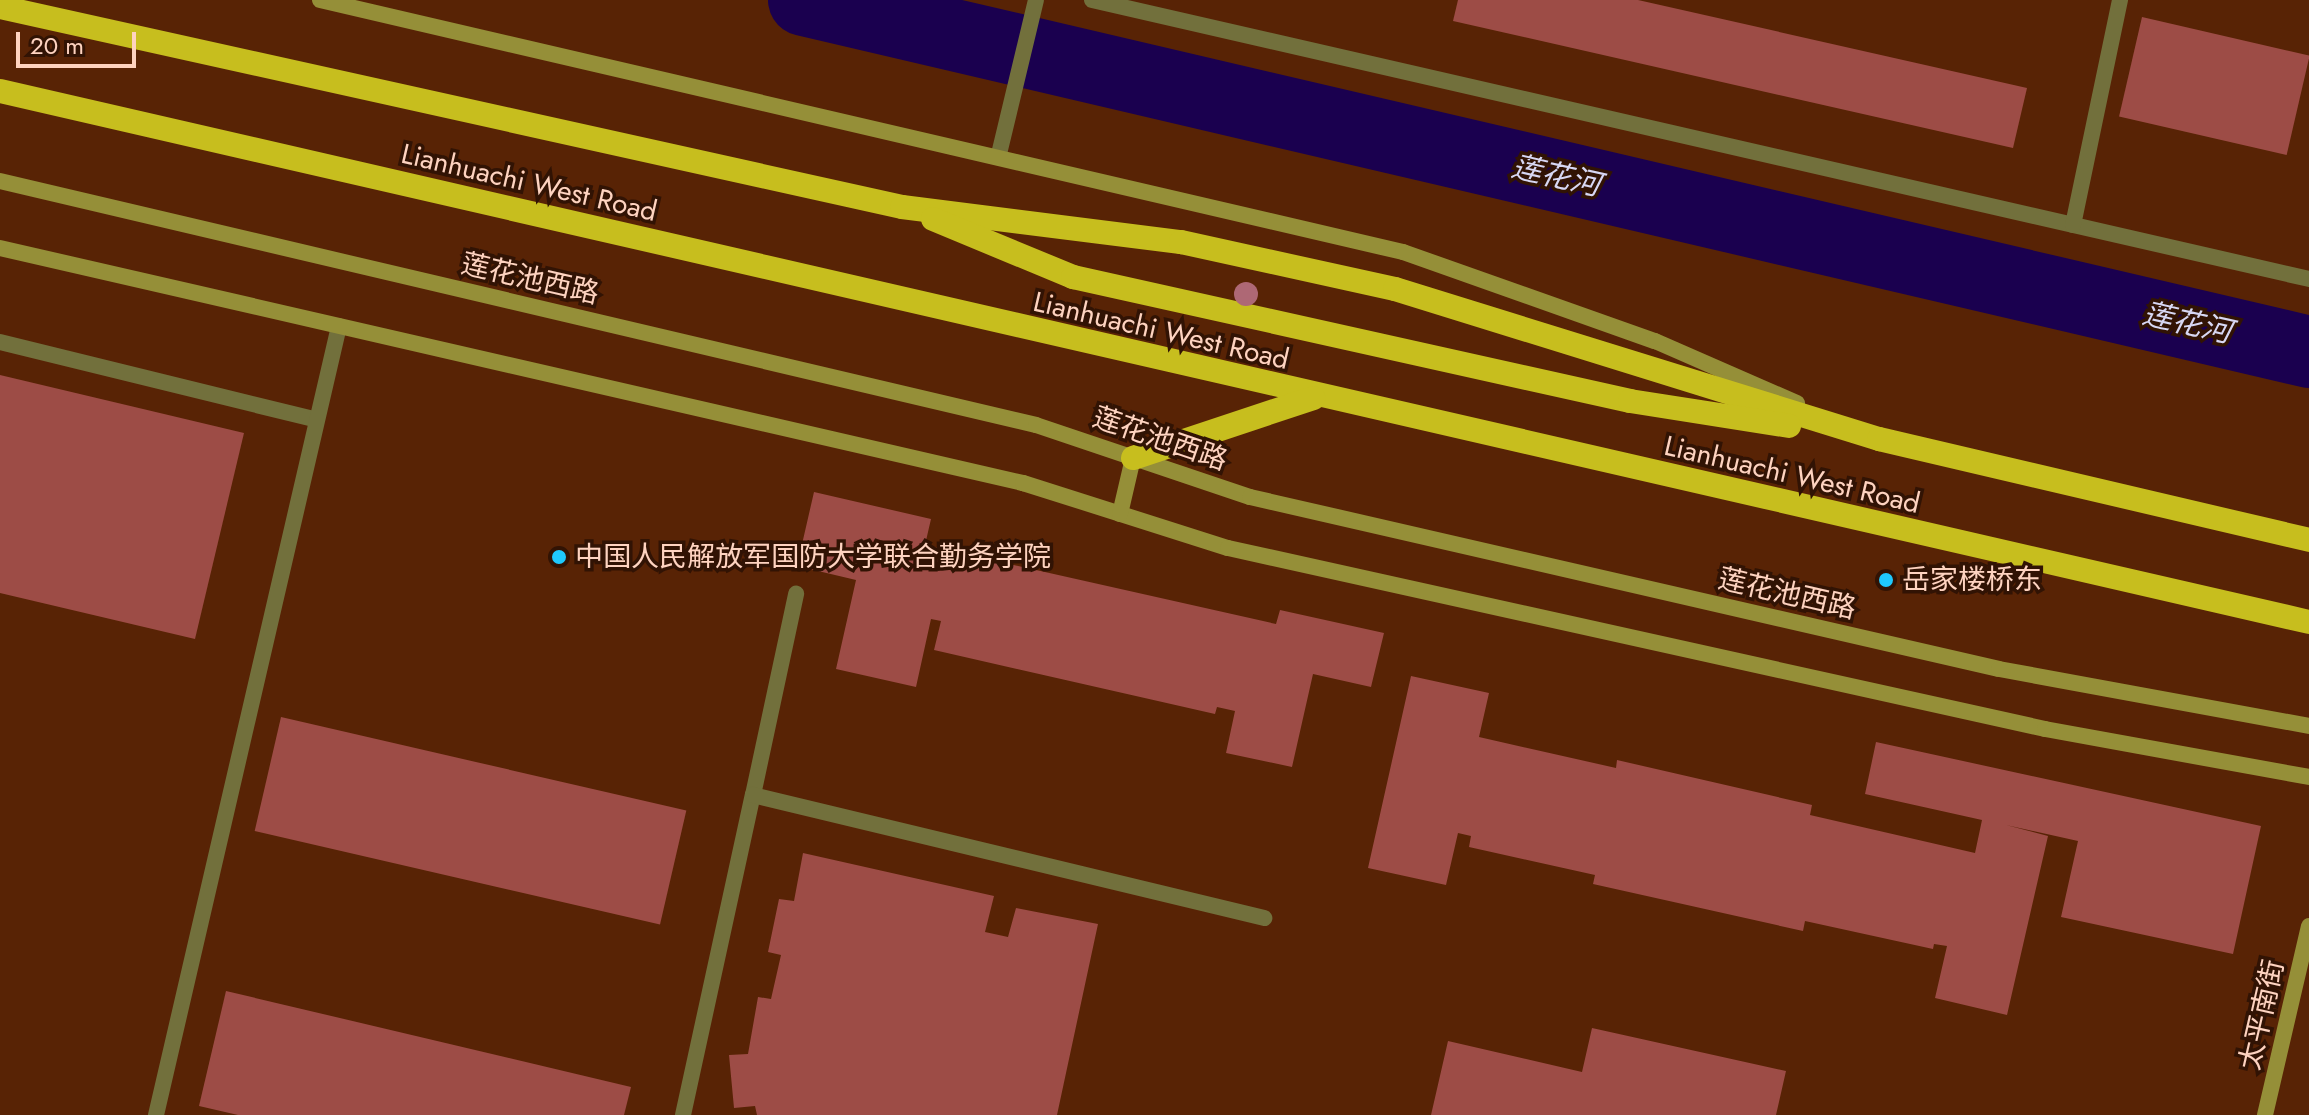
<!DOCTYPE html>
<html>
<head>
<meta charset="utf-8">
<style>
	body { margin:0 }
	#map { position:relative; width:2309px; height:1115px; overflow:hidden; background:#582305; font-family:Jost,"Noto Sans SC",sans-serif }
	div>[style] { position:absolute }
	.river>* { height:72px; margin:-36px; padding:0 36px; transform-origin:36px; border-radius:36px; background:#1a004f }
	.building>* { inset:0; background:#9d4c46; transform-origin:0 0 }
	.lane>* { height:16px; margin:-8px; padding:0 8px; transform-origin:8px; border-radius:8px; background:#72703c }
	.street>* { height:16px; margin:-8px; padding:0 8px; transform-origin:8px; border-radius:8px; background:#72703c }
	.secondary>* { height:16px; margin:-8px; padding:0 8px; transform-origin:8px; border-radius:8px; background:#958f38 }
	.highway>* { height:24px; margin:-12px; padding:0 12px; transform-origin:12px; border-radius:12px; background:#c7be1e }
	.trees>* { width:24px; height:24px; margin:-12px; border-radius:50%; background:#ae6875 }
	.dots>* { width:22px; height:22px; translate:-50% -50%; box-sizing:border-box; border:4px solid #311304; border-radius:50% }
	span { translate:-50% -50%; white-space:nowrap; text-align:center; line-height:1.15; -webkit-text-stroke:7px #311304; paint-order:stroke }
	.street-label { font-size:28px; color:#fed3c0 }
	.poi-label { font-size:28px; color:#fed3c0 }
	.left { translate:0 -50%; text-align:left }
	.water-label { font-size:30px; color:#d7d7f3; font-style:italic }
	.scale { position:absolute; left:16px; top:32px; width:120px; height:36px; box-sizing:border-box; border:4px solid #fed3c0; border-top:0; padding-left:10px; font-size:24px; line-height:28px; white-space:nowrap; color:#fed3c0; -webkit-text-stroke:6px #311304; paint-order:stroke }
</style>
</head>
<body>
<div id="map">
	<div class="river">
		<div style="left:804px;top:0;width:1546px;rotate:13.16deg"></div>
	</div>
	<div class="building">
		<div style="clip-path:polygon(1458px 0,1638px 0,2027px 88px,2013px 148px,1453px 21px)"></div>
		<div style="left:2142px;top:17px;width:172px;height:102px;rotate:13deg"></div>
		<div style="clip-path:polygon(0 375px,244px 433px,195px 639px,0 593px)"></div>
		<div style="clip-path:polygon(814px 492px,931px 519px,925px 545px,1276px 624px,1280px 610px,1384px 633px,1371px 687px,1313px 674px,1292px 767px,1226px 753px,1235px 711px,1217px 707px,1215px 714px,934px 650px,941px 621px,931px 619px,916px 687px,836px 669px,856px 580px,797px 566px)"></div>
		<div style="clip-path:polygon(1411px 676px,1489px 693px,1479px 737px,1616px 768px,1617px 760px,1812px 805px,1810px 815px,1975px 853px,1982px 820px,1865px 794px,1876px 742px,2261px 826px,2233px 954px,2061px 917px,2078px 841px,2006px 825px,2048px 836px,2007px 1015px,1935px 998px,1947px 946px,1934px 944px,1933px 949px,1805px 921px,1803px 931px,1593px 884px,1595px 875px,1469px 847px,1471px 836px,1458px 833px,1446px 885px,1368px 868px)"></div>
		<div style="left:281px;top:717px;width:416px;height:117px;rotate:13deg"></div>
		<div style="clip-path:polygon(803px 853px,994px 896px,985px 932px,1008px 937px,1016px 908px,1098px 924px,1057px 1115px,757px 1115px,755px 1106px,734px 1108px,729px 1055px,748px 1054px,758px 997px,771px 999px,781px 955px,768px 952px,779px 899px,794px 901px)"></div>
		<div style="clip-path:polygon(226px 991px,631px 1087px,624px 1115px,238px 1115px,199px 1106px)"></div>
		<div style="clip-path:polygon(1592px 1028px,1786px 1071px,1776px 1115px,1431px 1115px,1448px 1041px,1582px 1072px)"></div>
	</div>
	<div class="lane">
		<div style="left:1092px;top:0;width:1249px;rotate:12.91deg"></div>
		<div style="left:2073px;top:225px;width:230px;rotate:-78.2deg"></div>
	</div>
	<div class="street">
		<div style="left:999px;top:154px;width:158px;rotate:-76.5deg"></div>
		<div style="left:0;top:342px;width:323px;rotate:13.8deg"></div>
		<div style="left:753px;top:795px;width:206px;rotate:-77.9deg"></div>
		<div style="left:156px;top:1115px;width:810px;rotate:-76.94deg"></div>
		<div style="left:683px;top:1115px;width:328px;rotate:-77.7deg"></div>
		<div style="left:753px;top:795px;width:526px;rotate:13.53deg"></div>
	</div>
	<div class="secondary">
		<div style="left:320px;top:0;width:1112px;rotate:13.1deg"></div>
		<div style="left:1403px;top:252px;width:267px;rotate:19.5deg"></div>
		<div style="left:1655px;top:341px;width:155px;rotate:23.6deg"></div>
		<div style="left:0;top:181px;width:1064px;rotate:13.25deg"></div>
		<div style="left:1036px;top:425px;width:226px;rotate:18.6deg"></div>
		<div style="left:1250px;top:497px;width:768px;rotate:12.93deg"></div>
		<div style="left:1999px;top:669px;width:315px;rotate:10.4deg"></div>
		<div style="left:0;top:248px;width:1050px;rotate:12.94deg"></div>
		<div style="left:1023px;top:483px;width:215px;rotate:17.6deg"></div>
		<div style="left:1228px;top:548px;width:837px;rotate:12.49deg"></div>
		<div style="left:2045px;top:729px;width:268px;rotate:10.3deg"></div>
		<div style="left:1120px;top:514px;width:57px;rotate:-76.9deg"></div>
		<div style="left:2265px;top:1115px;width:194px;rotate:-76.9deg"></div>
	</div>
	<div class="highway">
		<div style="left:0;top:7px;width:924px;rotate:12.5deg"></div>
		<div style="left:902px;top:207px;width:281px;rotate:7.2deg"></div>
		<div style="left:1181px;top:242px;width:219px;rotate:12.4deg"></div>
		<div style="left:1395px;top:289px;width:507px;rotate:17.22deg"></div>
		<div style="left:1879px;top:439px;width:442px;rotate:13.2deg"></div>
		<div style="left:0;top:91px;width:2369px;rotate:12.95deg"></div>
		<div style="left:933px;top:219px;width:152px;rotate:22.5deg"></div>
		<div style="left:1073px;top:277px;width:571px;rotate:12.55deg"></div>
		<div style="left:1630px;top:401px;width:161px;rotate:8.9deg"></div>
		<div style="left:1133px;top:458px;width:190px;rotate:-18.4deg"></div>
	</div>
	<div class="trees">
		<div style="left:1246px;top:294px"></div>
	</div>
	<div class="dots">
		<div style="left:559px;top:557px;background:#1fc9fd"></div>
		<div style="left:1886px;top:580px;background:#1fc9fd"></div>
	</div>
	<div class="street-label">
		<span style="left:529px;top:183px;rotate:13deg">Lianhuachi West Road</span>
		<span style="left:530px;top:279px;rotate:13deg">莲花池西路</span>
		<span style="left:1161px;top:331px;rotate:13deg">Lianhuachi West Road</span>
		<span style="left:1160px;top:439px;rotate:19deg">莲花池西路</span>
		<span style="left:1792px;top:475px;rotate:13deg">Lianhuachi West Road</span>
		<span style="left:1787px;top:594px;rotate:13deg">莲花池西路</span>
		<span style="left:2262px;top:1015px;rotate:-77deg">太平南街</span>
	</div>
	<div class="poi-label">
		<span class="left" style="left:575px;top:557px">中国人民解放军国防大学联合勤务学院</span>
		<span class="left" style="left:1902px;top:580px">岳家楼桥东</span>
	</div>
	<div class="water-label">
		<span style="left:1556px;top:176px;rotate:13deg">莲花河</span>
		<span style="left:2187px;top:323px;rotate:13deg">莲花河</span>
	</div>
	<div class="scale">20 m</div>
</div>
</body>
</html>
